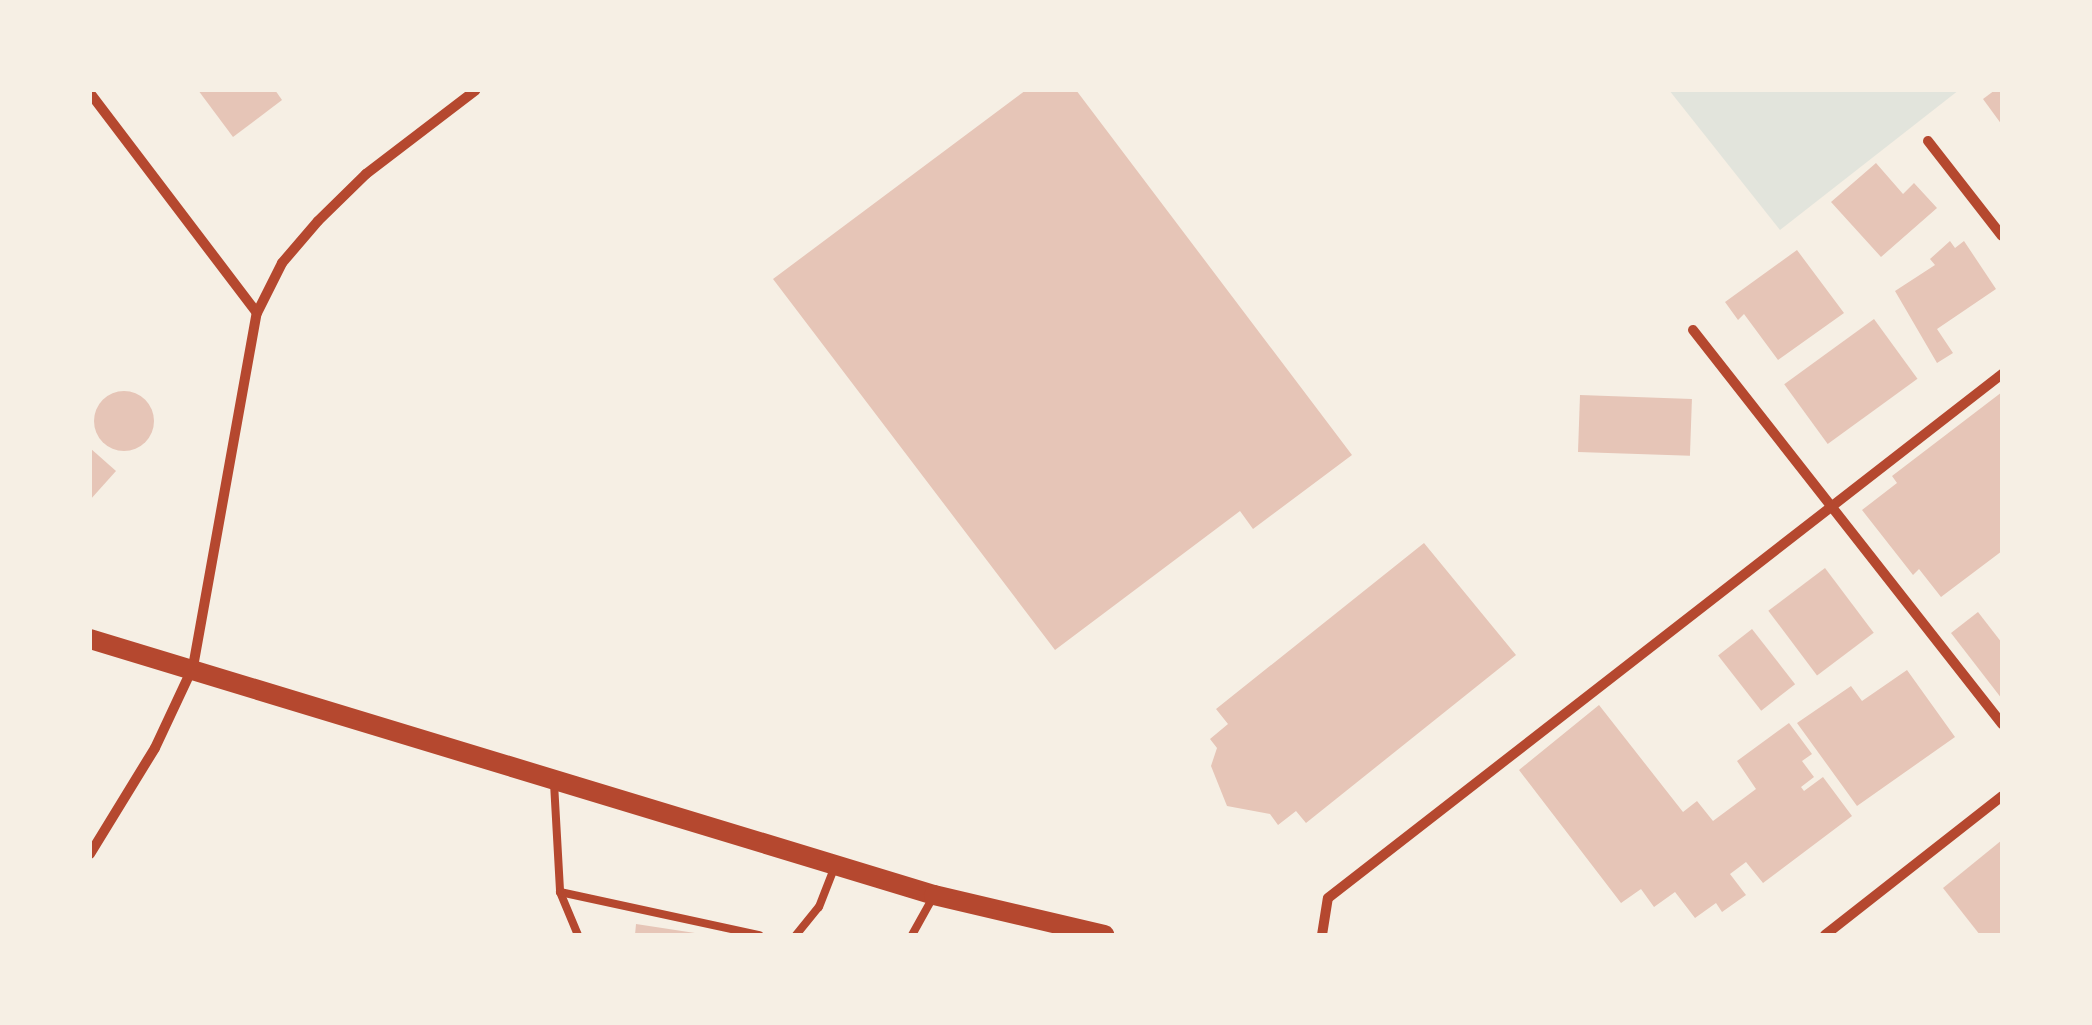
<!DOCTYPE html>
<html>
<head>
<meta charset="utf-8">
<style>
	body { margin:0 }
	#map { position:relative; width:2092px; height:1025px; overflow:hidden; background:#f6efe4; font-family:Jost,sans-serif }
	div>[style] { position:absolute }
	.green>* { inset:0; background:#e2e4dc }
	.building>* { inset:0; background:#e6c5b7; transform-origin:0 0 }
	.round { border-radius:50% }
	.service>* { height:8px; margin:-4px; padding:0 4px; transform-origin:4px; border-radius:4px; background:#b5482f }
	.minor>* { height:10px; margin:-5px; padding:0 5px; transform-origin:5px; border-radius:5px; background:#b5482f }
	.secondary>* { height:20px; margin:-10px; padding:0 10px; transform-origin:10px; border-radius:10px; background:#b5482f }
	span { translate:-50% -50%; white-space:nowrap; text-align:center; line-height:1.15; -webkit-text-stroke:10px #f6efe4; paint-order:stroke }
	.frame { position:absolute; inset:0; border:92px solid #f6efe4; pointer-events:none }
</style>
</head>
<body>
<div id="map">
	<div class="green">
		<div style="clip-path:polygon(1669px 90px,1959px 90px,1780px 230px)"></div>
	</div>
	<div class="building">
		<div style="clip-path:polygon(198px 90px,275px 90px,282px 100px,233px 137px)"></div>
		<div style="clip-path:polygon(1026px 90px,1076px 90px,1352px 455px,1253px 529px,1240px 511px,1055px 650px,773px 279px)"></div>
		<div style="clip-path:polygon(1995px 90px,2002px 90px,2002px 125px,1983px 99px)"></div>
		<div style="clip-path:polygon(1876px 163px,1903px 194px,1914px 183px,1937px 208px,1881px 257px,1831px 202px)"></div>
		<div style="clip-path:polygon(1950px 241px,1955px 248px,1964px 241px,1996px 289px,1937px 329px,1953px 353px,1937px 363px,1895px 291px,1935px 265px,1930px 259px)"></div>
		<div style="clip-path:polygon(1797px 250px,1844px 313px,1778px 360px,1744px 314px,1738px 320px,1725px 302px)"></div>
		<div style="left:1874px;top:319px;width:74px;height:111px;rotate:54deg"></div>
		<div class="round" style="left:94px;top:391px;width:60px;height:60px"></div>
		<div style="clip-path:polygon(2002px 392px,2002px 551px,1941px 597px,1919px 569px,1913px 575px,1862px 510px,1897px 483px,1892px 476px)"></div>
		<div style="left:1580px;top:395px;width:112px;height:57px;rotate:2deg"></div>
		<div style="clip-path:polygon(90px 448px,116px 471px,90px 500px)"></div>
		<div style="clip-path:polygon(1424px 543px,1516px 655px,1306px 823px,1296px 811px,1278px 825px,1270px 814px,1227px 806px,1211px 766px,1217px 748px,1210px 739px,1228px 724px,1216px 709px)"></div>
		<div style="left:1825px;top:568px;width:81px;height:71px;rotate:53deg"></div>
		<div style="clip-path:polygon(1978px 612px,2002px 643px,2002px 699px,1951px 633px)"></div>
		<div style="left:1752px;top:629px;width:70px;height:43px;rotate:52deg"></div>
		<div style="clip-path:polygon(1907px 670px,1955px 737px,1857px 806px,1797px 723px,1851px 686px,1862px 701px)"></div>
		<div style="clip-path:polygon(1599px 705px,1683px 812px,1697px 801px,1713px 821px,1756px 789px,1737px 761px,1789px 723px,1812px 754px,1802px 761px,1814px 777px,1801px 787px,1804px 791px,1823px 777px,1852px 816px,1763px 883px,1746px 862px,1730px 874px,1746px 895px,1722px 912px,1716px 903px,1695px 918px,1675px 892px,1654px 907px,1641px 889px,1621px 903px,1519px 770px)"></div>
		<div style="clip-path:polygon(2002px 840px,2002px 935px,1980px 935px,1943px 888px)"></div>
		<div style="clip-path:polygon(636px 924px,695px 933px,695px 935px,635px 935px)"></div>
	</div>
	<div class="service">
		<div style="left:554px;top:783px;width:109px;rotate:86.8deg"></div>
		<div style="left:560px;top:892px;width:47px;rotate:67.3deg"></div>
		<div style="left:560px;top:892px;width:204px;rotate:12.2deg"></div>
		<div style="left:796px;top:935px;width:36px;rotate:-51deg"></div>
		<div style="left:819px;top:907px;width:44px;rotate:-68.7deg"></div>
		<div style="left:912px;top:935px;width:41px;rotate:-60.9deg"></div>
	</div>
	<div class="minor">
		<div style="left:90px;top:93px;width:276px;rotate:52.8deg"></div>
		<div style="left:1928px;top:141px;width:120px;rotate:52.1deg"></div>
		<div style="left:1693px;top:330px;width:501px;rotate:51.89deg"></div>
		<div style="left:90px;top:854px;width:124px;rotate:-58.5deg"></div>
		<div style="left:155px;top:748px;width:89px;rotate:-64.9deg"></div>
		<div style="left:193px;top:667px;width:360px;rotate:-79.8deg"></div>
		<div style="left:257px;top:313px;width:56px;rotate:-63.4deg"></div>
		<div style="left:282px;top:263px;width:55px;rotate:-49.4deg"></div>
		<div style="left:318px;top:221px;width:67px;rotate:-44.4deg"></div>
		<div style="left:366px;top:174px;width:138px;rotate:-37.4deg"></div>
		<div style="left:1322px;top:935px;width:37px;rotate:-81deg"></div>
		<div style="left:1328px;top:898px;width:854px;rotate:-37.86deg"></div>
		<div style="left:1825px;top:935px;width:225px;rotate:-38.1deg"></div>
	</div>
	<div class="secondary">
		<div style="left:90px;top:639px;width:882px;rotate:16.87deg"></div>
		<div style="left:934px;top:895px;width:175px;rotate:13.2deg"></div>
	</div>
	<div class="frame"></div>
</div>
</body>
</html>
